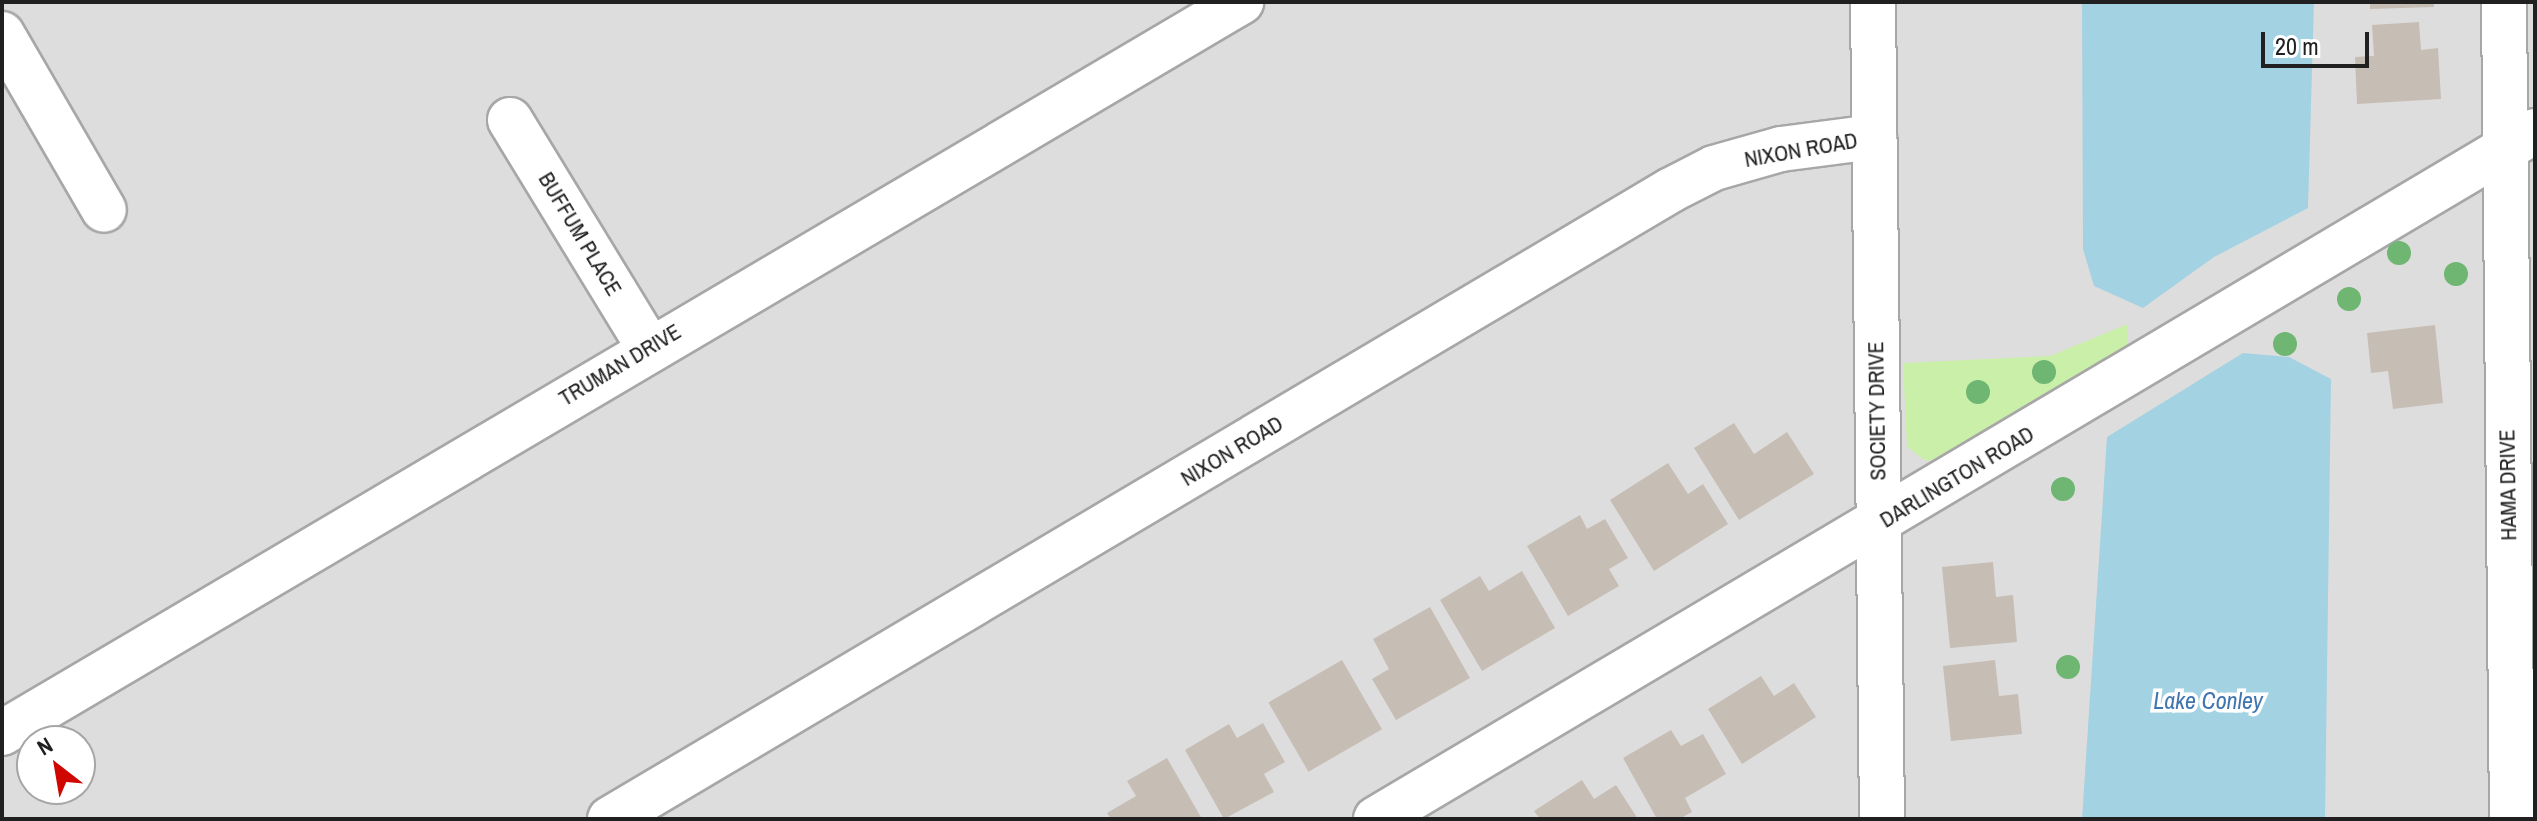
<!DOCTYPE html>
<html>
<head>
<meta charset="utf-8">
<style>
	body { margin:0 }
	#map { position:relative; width:2537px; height:821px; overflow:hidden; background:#f1eee6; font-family:"Archivo Narrow",sans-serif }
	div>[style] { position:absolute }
	.residential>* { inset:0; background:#dedddd }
	.grass>* { inset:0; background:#c9efa8 }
	.water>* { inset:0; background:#a3d2e2 }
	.building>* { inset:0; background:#c6bdb5; transform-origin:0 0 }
	.roads { filter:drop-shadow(2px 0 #a7a7a7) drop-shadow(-2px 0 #a7a7a7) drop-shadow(0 2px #a7a7a7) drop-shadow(0 -2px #a7a7a7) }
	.minor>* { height:44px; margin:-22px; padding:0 22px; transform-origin:22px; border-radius:22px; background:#fff }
	.trees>* { width:24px; height:24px; margin:-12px; border-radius:50%; background:#6eb672 }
	span { translate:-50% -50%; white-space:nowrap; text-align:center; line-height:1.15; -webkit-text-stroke:7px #fff; paint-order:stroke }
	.street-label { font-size:22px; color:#202020 }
	.water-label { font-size:24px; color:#4175b0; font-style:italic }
	.frame { position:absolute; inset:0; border:4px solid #202020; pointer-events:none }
	.north { position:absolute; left:16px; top:725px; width:80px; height:80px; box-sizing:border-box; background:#fff; border:2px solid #a6a6a6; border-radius:50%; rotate:329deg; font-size:22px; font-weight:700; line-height:32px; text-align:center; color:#202020 }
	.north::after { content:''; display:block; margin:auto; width:28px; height:36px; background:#d00600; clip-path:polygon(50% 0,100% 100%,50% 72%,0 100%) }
	.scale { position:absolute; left:2261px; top:32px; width:108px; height:36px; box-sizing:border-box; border:4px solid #202020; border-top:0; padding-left:10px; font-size:24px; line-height:28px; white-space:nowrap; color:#202020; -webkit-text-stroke:6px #fff; paint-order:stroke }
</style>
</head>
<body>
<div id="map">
	<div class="residential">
		<div style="clip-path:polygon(evenodd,2px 2px,2535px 2px,2535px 819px,2px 819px,2px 2px,32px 741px,80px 741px,80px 789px,32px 789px,32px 741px)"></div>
	</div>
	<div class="grass">
		<div style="clip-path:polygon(2128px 324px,2127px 347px,1949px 455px,1926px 461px,1907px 447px,1903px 363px,2050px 356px)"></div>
	</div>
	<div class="water">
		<div style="clip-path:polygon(2082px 2px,2314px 2px,2308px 208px,2214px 257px,2143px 308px,2094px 286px,2083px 249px)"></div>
		<div style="clip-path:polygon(2243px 353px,2289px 357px,2331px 379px,2325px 819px,2082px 819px,2107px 437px)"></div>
	</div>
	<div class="building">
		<div style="clip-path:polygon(2370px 2px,2434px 2px,2434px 7px,2370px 9px)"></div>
		<div style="clip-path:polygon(2419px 22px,2421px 50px,2438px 48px,2441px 99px,2357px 104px,2355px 57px,2374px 56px,2372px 25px)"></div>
		<div style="clip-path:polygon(2435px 325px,2443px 403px,2393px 409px,2388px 371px,2371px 373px,2367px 333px)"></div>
		<div style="clip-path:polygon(1734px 423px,1754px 454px,1787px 432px,1814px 474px,1739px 520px,1694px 448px)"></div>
		<div style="clip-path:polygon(1668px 463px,1688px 494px,1703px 484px,1728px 524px,1654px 571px,1610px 500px)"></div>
		<div style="clip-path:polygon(1580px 515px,1587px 529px,1605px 519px,1628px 558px,1609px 569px,1619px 586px,1568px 616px,1527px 546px)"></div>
		<div style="clip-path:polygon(1993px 562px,1996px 597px,2013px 595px,2017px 642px,1950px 648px,1942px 567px)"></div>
		<div style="clip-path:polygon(1522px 571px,1555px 628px,1482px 671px,1440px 600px,1480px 576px,1489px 591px)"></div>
		<div style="clip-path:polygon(1430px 607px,1470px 678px,1396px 720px,1372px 679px,1389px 669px,1373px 639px)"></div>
		<div style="left:1342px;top:660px;width:80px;height:85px;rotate:60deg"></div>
		<div style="clip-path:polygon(1995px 660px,1999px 696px,2018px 694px,2022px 734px,1951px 741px,1943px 666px)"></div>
		<div style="clip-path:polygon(1761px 676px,1774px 696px,1794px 683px,1816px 717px,1742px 764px,1708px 709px)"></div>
		<div style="clip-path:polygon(1263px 723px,1285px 762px,1264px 774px,1274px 792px,1224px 819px,1185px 750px,1229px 724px,1237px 738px)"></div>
		<div style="clip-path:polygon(1671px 730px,1681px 746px,1703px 734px,1726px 774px,1685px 798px,1692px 812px,1679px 819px,1657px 819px,1623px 758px)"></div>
		<div style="clip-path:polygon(1167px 758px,1202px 819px,1111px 819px,1107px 813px,1136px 796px,1127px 781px)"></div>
		<div style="clip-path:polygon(1582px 780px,1594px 799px,1616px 785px,1638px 819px,1540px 819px,1534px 811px)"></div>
	</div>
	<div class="roads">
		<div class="minor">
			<div style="left:1873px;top:2px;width:817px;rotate:89.37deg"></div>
			<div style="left:2504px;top:2px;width:817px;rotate:89.44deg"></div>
			<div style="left:2px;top:34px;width:203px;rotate:59.9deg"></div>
			<div style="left:510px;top:120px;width:267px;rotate:58.6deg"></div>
			<div style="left:2px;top:733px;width:1439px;rotate:-30.54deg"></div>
			<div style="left:610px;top:819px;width:1233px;rotate:-30.66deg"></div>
			<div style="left:1671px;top:190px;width:48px;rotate:-27.1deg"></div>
			<div style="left:1714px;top:168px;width:70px;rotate:-15.8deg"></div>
			<div style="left:1781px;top:149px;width:94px;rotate:-7.4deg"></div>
			<div style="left:1376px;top:819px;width:1348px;rotate:-30.69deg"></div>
		</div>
	</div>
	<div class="trees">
		<div style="left:2399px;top:253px"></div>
		<div style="left:2456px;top:274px"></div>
		<div style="left:2349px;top:299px"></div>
		<div style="left:2285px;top:344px"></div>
		<div style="left:2044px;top:372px"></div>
		<div style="left:1978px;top:392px"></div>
		<div style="left:2063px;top:489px"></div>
		<div style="left:2068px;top:667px"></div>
	</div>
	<div class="street-label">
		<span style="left:1801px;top:150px;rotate:-10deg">NIXON ROAD</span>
		<span style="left:580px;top:234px;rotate:59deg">BUFFUM PLACE</span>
		<span style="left:620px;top:365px;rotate:-31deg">TRUMAN DRIVE</span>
		<span style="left:1877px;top:411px;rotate:-91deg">SOCIETY DRIVE</span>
		<span style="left:1232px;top:451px;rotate:-31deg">NIXON ROAD</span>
		<span style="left:1957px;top:477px;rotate:-31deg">DARLINGTON ROAD</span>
		<span style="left:2508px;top:485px;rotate:-91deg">HAMA DRIVE</span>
	</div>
	<div class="water-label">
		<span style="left:2208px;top:701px">Lake Conley</span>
	</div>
	<div class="frame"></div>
	<div class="north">N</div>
	<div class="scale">20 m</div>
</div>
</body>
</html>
